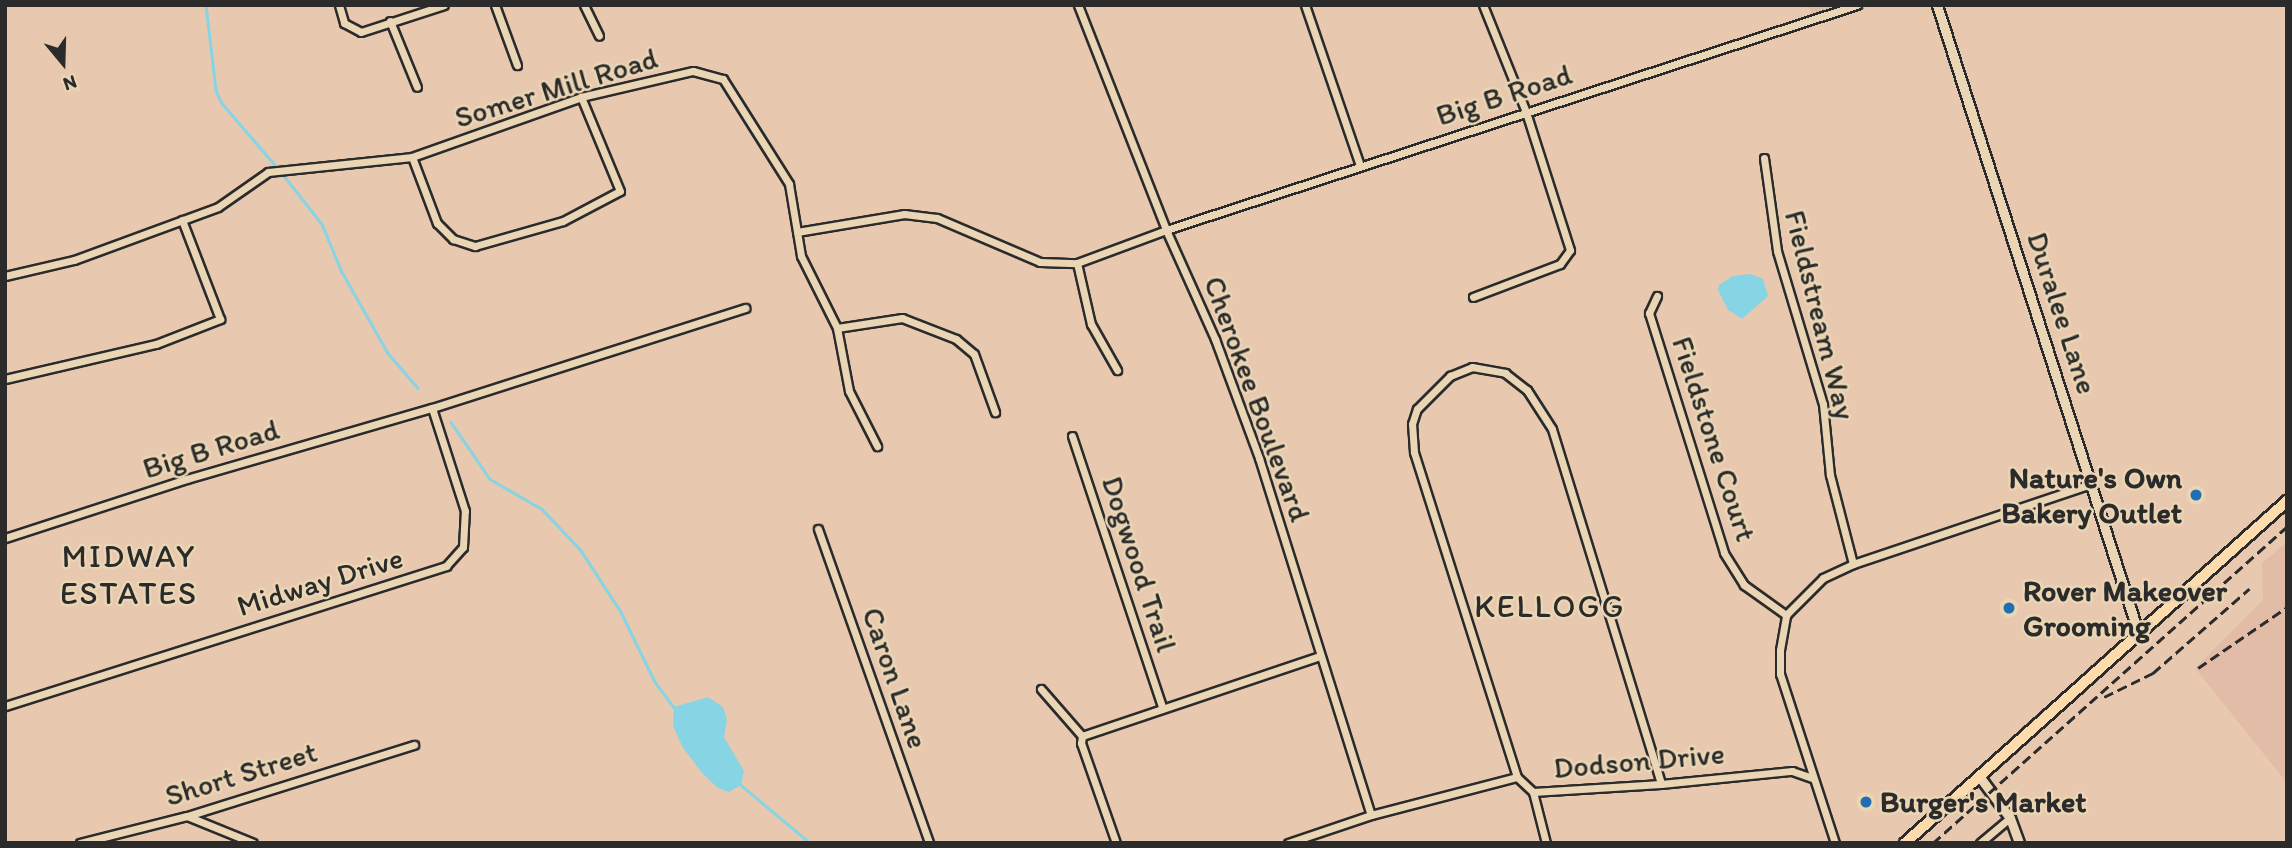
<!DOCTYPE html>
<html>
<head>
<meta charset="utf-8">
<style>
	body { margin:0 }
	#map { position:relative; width:2292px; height:848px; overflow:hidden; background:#e8c8ae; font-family:Itim,sans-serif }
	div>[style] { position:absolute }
	.built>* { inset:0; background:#e3bca7 }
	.water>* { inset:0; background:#86d4e4 }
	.stream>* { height:2.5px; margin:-1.25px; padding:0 1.25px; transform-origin:1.25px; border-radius:1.25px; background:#86d4e4 }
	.roads { filter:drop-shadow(2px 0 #2b2b2b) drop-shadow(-2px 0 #2b2b2b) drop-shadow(0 2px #2b2b2b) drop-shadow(0 -2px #2b2b2b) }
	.minor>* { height:7px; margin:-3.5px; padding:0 3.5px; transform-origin:3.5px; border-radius:3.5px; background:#ead5b4 }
	.tertiary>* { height:9px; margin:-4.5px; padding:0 4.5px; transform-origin:4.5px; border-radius:4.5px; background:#ead5b4 }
	.primary>* { height:10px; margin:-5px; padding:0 5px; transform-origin:5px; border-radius:5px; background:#fedbac }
	.rail>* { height:2.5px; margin-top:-1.25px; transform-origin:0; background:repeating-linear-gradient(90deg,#2b2b2b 0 10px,transparent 0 15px) }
	.dots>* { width:19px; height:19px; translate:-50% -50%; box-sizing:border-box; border:4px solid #ead5b4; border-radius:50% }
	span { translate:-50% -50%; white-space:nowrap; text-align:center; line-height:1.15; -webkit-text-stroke:5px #ead5b4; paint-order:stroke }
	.street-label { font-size:30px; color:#2b2b2b }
	.poi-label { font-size:30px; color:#2b2b2b; font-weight:700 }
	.right { translate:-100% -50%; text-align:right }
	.left { translate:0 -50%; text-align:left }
	.neighbourhood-label { font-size:32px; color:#2b2b2b; letter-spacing:2px }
	.frame { position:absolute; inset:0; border:7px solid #2b2b2b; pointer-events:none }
	.north { position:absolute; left:28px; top:28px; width:70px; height:70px; -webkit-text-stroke:5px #ead5b4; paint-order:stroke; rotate:161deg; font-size:19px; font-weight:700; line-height:28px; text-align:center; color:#2b2b2b }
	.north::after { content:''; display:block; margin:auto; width:24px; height:32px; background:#2b2b2b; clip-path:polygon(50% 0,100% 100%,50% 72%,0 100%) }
</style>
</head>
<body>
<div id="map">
	<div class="built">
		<div style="clip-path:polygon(1809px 5px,1848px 5px,1812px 16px)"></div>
		<div style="clip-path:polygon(2287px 542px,2287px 783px,2195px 668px,2263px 600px,2262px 563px)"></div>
	</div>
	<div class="water">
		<div style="clip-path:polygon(1750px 274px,1763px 279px,1768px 296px,1742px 319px,1728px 310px,1718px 290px,1719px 285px,1733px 276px)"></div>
		<div style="clip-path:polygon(708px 697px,723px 707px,727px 720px,724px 737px,744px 771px,741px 785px,729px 792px,718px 788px,703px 774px,683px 748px,673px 726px,674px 707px)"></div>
	</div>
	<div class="stream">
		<div style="left:206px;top:5px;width:86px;rotate:83.3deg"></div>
		<div style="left:216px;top:90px;width:13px;rotate:67deg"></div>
		<div style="left:221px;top:102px;width:83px;rotate:49.4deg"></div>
		<div style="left:285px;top:177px;width:60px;rotate:51.8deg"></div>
		<div style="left:322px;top:224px;width:52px;rotate:67.4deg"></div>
		<div style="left:342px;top:272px;width:93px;rotate:60.4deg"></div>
		<div style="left:388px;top:353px;width:46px;rotate:49.4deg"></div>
		<div style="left:451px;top:422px;width:69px;rotate:55.6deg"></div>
		<div style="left:490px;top:479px;width:60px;rotate:30deg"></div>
		<div style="left:542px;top:509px;width:55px;rotate:46.5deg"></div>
		<div style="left:580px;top:549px;width:75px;rotate:56.9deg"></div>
		<div style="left:621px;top:612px;width:78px;rotate:64.1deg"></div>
		<div style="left:655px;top:682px;width:31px;rotate:53deg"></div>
		<div style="left:741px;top:785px;width:90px;rotate:40deg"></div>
	</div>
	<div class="roads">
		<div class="minor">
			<div style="left:339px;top:5px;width:19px;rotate:74deg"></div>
			<div style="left:344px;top:23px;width:19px;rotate:28deg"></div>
			<div style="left:361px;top:32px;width:87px;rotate:-18deg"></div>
			<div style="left:495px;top:5px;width:64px;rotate:69.9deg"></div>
			<div style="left:584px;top:5px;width:34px;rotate:64deg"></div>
			<div style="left:1078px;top:5px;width:242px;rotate:68.6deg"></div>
			<div style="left:1166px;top:230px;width:120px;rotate:65.8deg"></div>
			<div style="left:1215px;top:339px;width:127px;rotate:69.7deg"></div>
			<div style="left:1259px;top:458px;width:374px;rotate:72.6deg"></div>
			<div style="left:1305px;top:5px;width:170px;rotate:71.1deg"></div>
			<div style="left:390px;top:21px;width:71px;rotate:67.8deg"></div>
			<div style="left:412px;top:157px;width:71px;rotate:69.3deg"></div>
			<div style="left:437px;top:223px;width:23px;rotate:45deg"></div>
			<div style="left:453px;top:239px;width:23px;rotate:18deg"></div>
			<div style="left:475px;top:246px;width:91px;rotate:-15.9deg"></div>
			<div style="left:563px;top:221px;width:64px;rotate:-27.8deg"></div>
			<div style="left:620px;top:191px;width:102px;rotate:-112.5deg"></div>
			<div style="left:1764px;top:158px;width:94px;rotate:82deg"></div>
			<div style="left:1777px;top:251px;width:160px;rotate:73.3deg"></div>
			<div style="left:1823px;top:404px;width:71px;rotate:84.4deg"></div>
			<div style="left:1830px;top:475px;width:92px;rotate:75.5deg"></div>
			<div style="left:797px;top:232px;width:109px;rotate:-9.5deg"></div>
			<div style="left:904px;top:214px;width:33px;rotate:7deg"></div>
			<div style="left:937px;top:218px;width:112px;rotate:23.1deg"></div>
			<div style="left:1040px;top:262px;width:37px;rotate:2deg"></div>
			<div style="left:1077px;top:263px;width:95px;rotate:-20.3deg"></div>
			<div style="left:1166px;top:230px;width:727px;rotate:-18.04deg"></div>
			<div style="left:1077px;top:263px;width:63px;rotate:77.1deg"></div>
			<div style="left:1091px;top:324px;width:53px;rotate:60.5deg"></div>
			<div style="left:5px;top:276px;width:71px;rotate:-13.1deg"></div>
			<div style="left:74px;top:260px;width:153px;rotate:-20.2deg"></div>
			<div style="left:218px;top:207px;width:61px;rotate:-35deg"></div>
			<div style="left:268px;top:172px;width:145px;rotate:-5.9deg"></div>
			<div style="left:412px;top:157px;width:179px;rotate:-19.5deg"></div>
			<div style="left:581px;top:97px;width:115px;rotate:-13.1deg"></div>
			<div style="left:693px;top:71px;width:31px;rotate:15deg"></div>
			<div style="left:723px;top:79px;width:124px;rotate:57.8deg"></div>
			<div style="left:789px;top:184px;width:73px;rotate:80.5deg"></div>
			<div style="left:801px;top:256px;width:80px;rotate:63.4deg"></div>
			<div style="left:837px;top:328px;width:64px;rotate:79.2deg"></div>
			<div style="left:849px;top:391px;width:62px;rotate:63deg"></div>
			<div style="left:1657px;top:296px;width:19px;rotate:115deg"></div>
			<div style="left:1649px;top:313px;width:251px;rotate:72.6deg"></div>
			<div style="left:1724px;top:553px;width:38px;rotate:58deg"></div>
			<div style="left:1744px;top:585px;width:52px;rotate:35.5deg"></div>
			<div style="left:1473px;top:297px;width:93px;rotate:-20.8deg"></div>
			<div style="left:1560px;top:264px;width:17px;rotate:-54deg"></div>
			<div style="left:1570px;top:250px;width:145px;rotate:-107.7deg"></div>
			<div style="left:1526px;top:112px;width:115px;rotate:-111.9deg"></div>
			<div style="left:837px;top:328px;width:66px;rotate:-8.7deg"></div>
			<div style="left:902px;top:318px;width:58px;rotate:21.3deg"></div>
			<div style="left:956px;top:339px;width:23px;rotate:40deg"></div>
			<div style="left:974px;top:354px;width:62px;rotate:70.1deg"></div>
			<div style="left:5px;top:379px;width:155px;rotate:-13.1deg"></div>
			<div style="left:156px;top:344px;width:69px;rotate:-21.3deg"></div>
			<div style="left:220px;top:319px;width:106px;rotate:-111deg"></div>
			<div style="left:1072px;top:436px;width:286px;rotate:71.6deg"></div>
			<div style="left:818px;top:529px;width:333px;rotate:70.5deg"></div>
			<div style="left:5px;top:538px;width:191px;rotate:-18deg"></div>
			<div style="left:187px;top:479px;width:255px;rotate:-16.2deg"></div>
			<div style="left:432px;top:408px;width:329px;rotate:-17.7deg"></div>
			<div style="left:1041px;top:689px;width:62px;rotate:48.9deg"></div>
			<div style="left:1082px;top:736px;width:7px;rotate:98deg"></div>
			<div style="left:1081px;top:743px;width:106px;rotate:70.7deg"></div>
			<div style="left:5px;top:706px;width:463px;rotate:-17.6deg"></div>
			<div style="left:446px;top:566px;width:25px;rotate:-48deg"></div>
			<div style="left:463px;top:547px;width:36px;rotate:-87deg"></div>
			<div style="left:465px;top:511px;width:108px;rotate:-107.8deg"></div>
			<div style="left:1082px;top:736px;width:251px;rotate:-18.6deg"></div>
			<div style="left:1517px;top:777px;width:341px;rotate:-107.6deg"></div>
			<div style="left:1414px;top:452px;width:28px;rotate:-94deg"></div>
			<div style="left:1412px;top:424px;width:16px;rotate:-72deg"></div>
			<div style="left:1417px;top:409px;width:47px;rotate:-45deg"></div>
			<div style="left:1450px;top:376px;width:24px;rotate:-22deg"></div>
			<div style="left:1472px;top:367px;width:34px;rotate:10deg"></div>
			<div style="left:1505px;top:373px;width:28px;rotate:38deg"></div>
			<div style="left:1527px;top:390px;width:46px;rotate:57.3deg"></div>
			<div style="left:1552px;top:429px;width:371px;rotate:72.9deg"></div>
			<div style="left:1533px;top:792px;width:53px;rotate:75.7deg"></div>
			<div style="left:187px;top:816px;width:71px;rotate:22.2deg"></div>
			<div style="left:80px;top:843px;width:110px;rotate:-14.2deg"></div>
			<div style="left:187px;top:816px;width:238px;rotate:-17.4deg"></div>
			<div style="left:1288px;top:843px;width:88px;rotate:-18.6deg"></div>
			<div style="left:1371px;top:815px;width:151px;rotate:-14.6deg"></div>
			<div style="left:1517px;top:777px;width:22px;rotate:43deg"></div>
			<div style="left:1533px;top:792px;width:128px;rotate:-3.6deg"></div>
			<div style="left:1661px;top:784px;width:132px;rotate:-5.7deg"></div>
			<div style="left:1792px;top:771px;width:21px;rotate:19deg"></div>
			<div style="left:1835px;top:843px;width:178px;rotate:-108deg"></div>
			<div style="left:1780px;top:674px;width:24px;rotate:-90deg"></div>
			<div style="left:1780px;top:650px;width:36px;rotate:-80deg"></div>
			<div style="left:1786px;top:615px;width:52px;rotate:-45deg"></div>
			<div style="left:1823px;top:578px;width:33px;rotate:-25deg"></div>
			<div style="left:1853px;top:564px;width:251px;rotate:-18.6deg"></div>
			<div style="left:1980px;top:843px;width:39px;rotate:-40deg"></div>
		</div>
		<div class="tertiary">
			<div style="left:1937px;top:5px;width:662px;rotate:72.22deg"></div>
			<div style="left:1979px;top:776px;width:52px;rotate:53.6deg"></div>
			<div style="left:2010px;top:818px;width:27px;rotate:70deg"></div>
		</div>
		<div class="primary">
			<div style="left:1905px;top:843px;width:513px;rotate:-41.84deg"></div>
		</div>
	</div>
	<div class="rail">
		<div style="left:2198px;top:668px;width:108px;rotate:-34.4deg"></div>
		<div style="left:2104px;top:697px;width:55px;rotate:-26.1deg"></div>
		<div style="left:2153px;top:673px;width:128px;rotate:-41.2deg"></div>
		<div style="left:1933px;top:843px;width:475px;rotate:-41.8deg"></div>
	</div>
	<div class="dots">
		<div style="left:2196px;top:495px;background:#1f6fb2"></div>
		<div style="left:2009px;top:608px;background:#1f6fb2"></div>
		<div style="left:1866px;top:802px;background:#1f6fb2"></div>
	</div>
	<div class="street-label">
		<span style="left:556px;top:88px;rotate:-17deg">Somer Mill Road</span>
		<span style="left:1504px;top:95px;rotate:-18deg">Big B Road</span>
		<span style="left:2062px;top:313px;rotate:72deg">Duralee Lane</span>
		<span style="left:1820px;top:315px;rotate:76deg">Fieldstream Way</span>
		<span style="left:1257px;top:399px;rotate:70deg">Cherokee Boulevard</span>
		<span style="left:1714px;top:439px;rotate:72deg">Fieldstone Court</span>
		<span style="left:211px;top:449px;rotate:-17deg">Big B Road</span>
		<span style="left:1139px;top:564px;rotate:72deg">Dogwood Trail</span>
		<span style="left:320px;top:582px;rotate:-17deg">Midway Drive</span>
		<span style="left:895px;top:678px;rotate:71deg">Caron Lane</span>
		<span style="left:1639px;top:761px;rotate:-5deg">Dodson Drive</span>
		<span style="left:241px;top:774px;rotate:-17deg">Short Street</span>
	</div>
	<div class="poi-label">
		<span class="right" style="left:2182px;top:495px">Nature's Own<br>Bakery Outlet</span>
		<span class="left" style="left:2023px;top:608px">Rover Makeover<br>Grooming</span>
		<span class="left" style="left:1880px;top:802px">Burger's Market</span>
	</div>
	<div class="neighbourhood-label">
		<span style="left:129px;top:575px">MIDWAY<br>ESTATES</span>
		<span style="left:1550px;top:606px">KELLOGG</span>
	</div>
	<div class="frame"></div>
	<div class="north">N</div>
</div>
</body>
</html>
